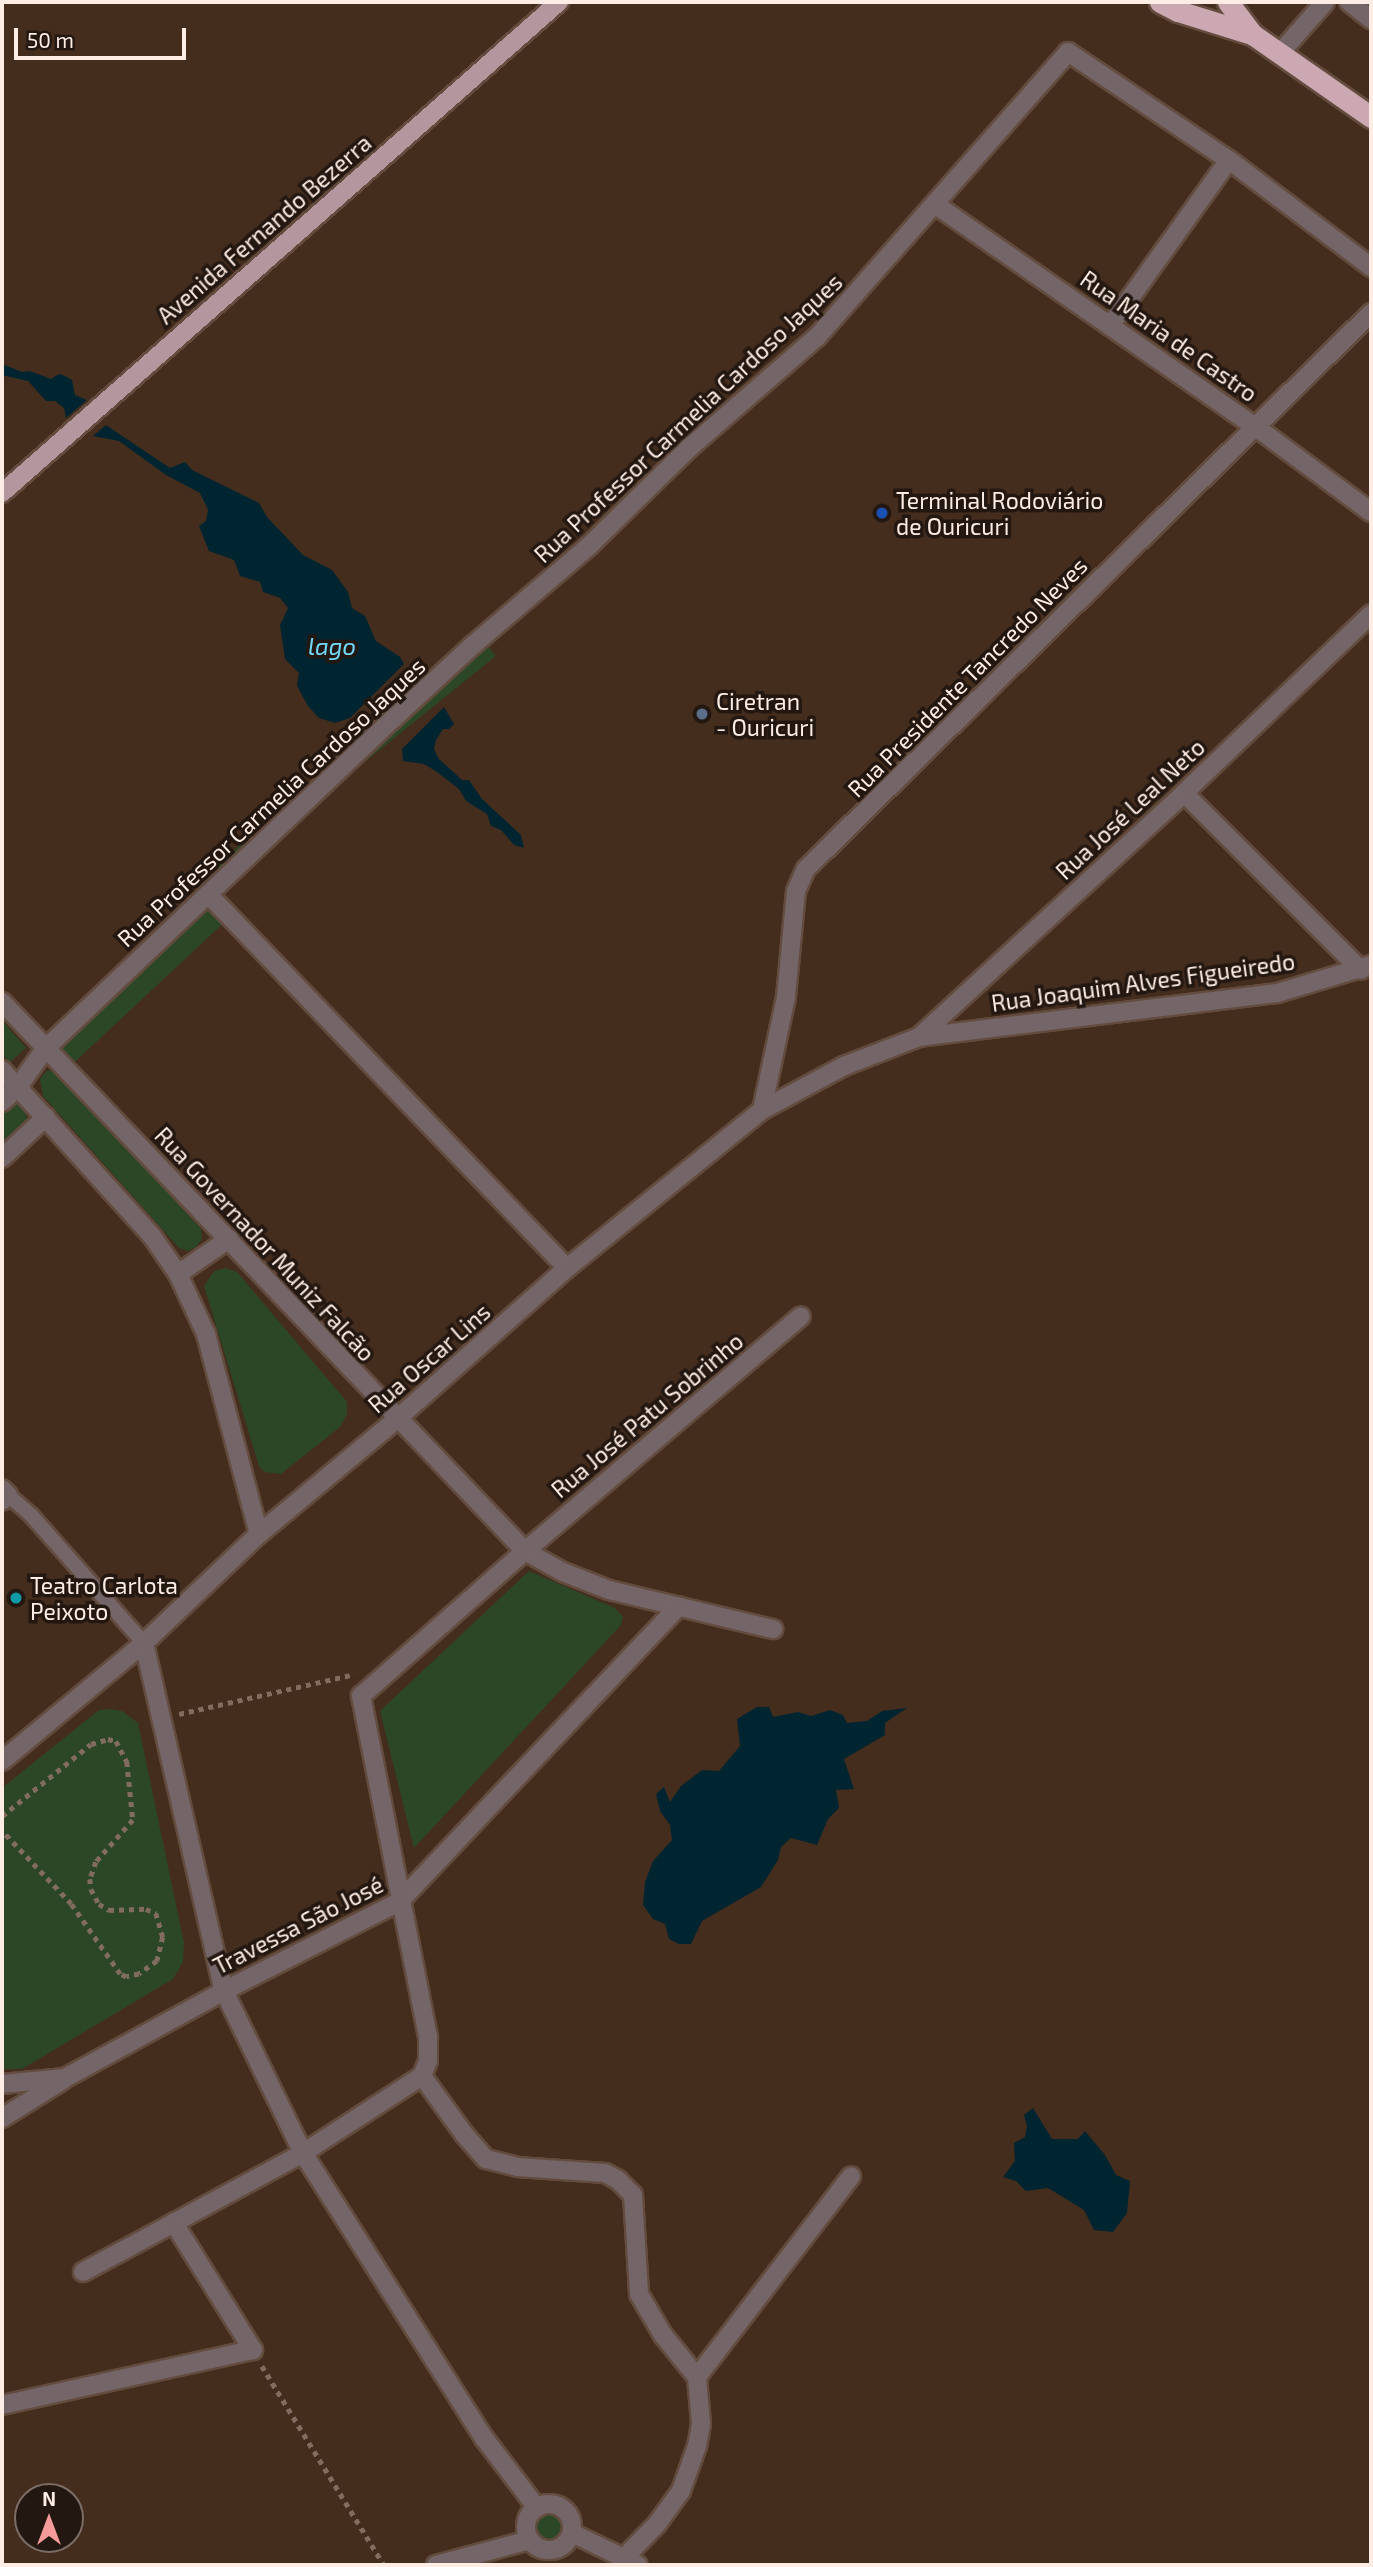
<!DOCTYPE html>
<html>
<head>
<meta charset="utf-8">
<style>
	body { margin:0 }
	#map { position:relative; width:1373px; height:2567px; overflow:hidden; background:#452d1e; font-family:"Exo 2",sans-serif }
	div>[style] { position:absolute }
	.green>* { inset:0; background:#2c4725; transform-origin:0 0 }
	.round { border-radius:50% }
	.water>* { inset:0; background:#002530 }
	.path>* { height:4.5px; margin-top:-2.25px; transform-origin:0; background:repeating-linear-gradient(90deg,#826c5f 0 5px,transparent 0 10px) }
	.roads { filter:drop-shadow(2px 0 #634c3e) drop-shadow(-2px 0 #634c3e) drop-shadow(0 2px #634c3e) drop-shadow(0 -2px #634c3e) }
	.lane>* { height:14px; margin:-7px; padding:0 7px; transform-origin:7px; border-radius:7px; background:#746569 }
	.street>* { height:18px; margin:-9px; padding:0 9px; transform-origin:9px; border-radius:9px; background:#746569 }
	.street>.ring { margin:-9px; padding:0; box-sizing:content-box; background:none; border:18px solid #746569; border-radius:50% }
	.primary>* { height:18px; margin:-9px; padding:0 9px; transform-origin:9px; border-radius:9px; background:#b3969e }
	.highway>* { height:21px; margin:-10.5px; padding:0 10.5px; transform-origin:10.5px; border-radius:10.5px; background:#cca9b2 }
	.dots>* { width:19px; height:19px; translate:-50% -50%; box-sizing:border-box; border:4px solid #231811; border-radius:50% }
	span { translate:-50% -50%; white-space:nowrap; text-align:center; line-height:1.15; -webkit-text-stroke:7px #231811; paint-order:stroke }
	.street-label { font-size:23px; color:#feede4 }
	.poi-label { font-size:23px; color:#feede4 }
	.left { translate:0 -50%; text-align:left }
	.water-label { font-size:24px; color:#71d8f9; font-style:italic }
	.frame { position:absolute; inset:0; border:4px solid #feede4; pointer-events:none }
	.north { position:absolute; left:14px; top:2483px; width:70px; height:70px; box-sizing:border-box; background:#231811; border:2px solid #7b6d65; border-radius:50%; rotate:0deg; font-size:19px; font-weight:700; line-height:28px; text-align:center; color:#feede4 }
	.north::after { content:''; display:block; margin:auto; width:24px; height:32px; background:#f59b9a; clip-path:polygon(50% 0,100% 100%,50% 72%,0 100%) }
	.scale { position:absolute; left:14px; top:28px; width:172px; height:32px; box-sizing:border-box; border:4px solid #feede4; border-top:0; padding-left:9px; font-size:21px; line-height:24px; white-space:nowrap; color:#feede4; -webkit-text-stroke:5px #231811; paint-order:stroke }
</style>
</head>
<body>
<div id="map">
	<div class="green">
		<div style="left:487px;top:645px;width:14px;height:349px;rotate:51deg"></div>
		<div style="left:208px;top:909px;width:21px;height:203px;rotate:47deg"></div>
		<div style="clip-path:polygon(2px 1020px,26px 1048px,9px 1063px,2px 1054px)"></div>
		<div style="clip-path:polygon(54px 1070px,61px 1074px,201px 1229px,202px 1239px,196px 1247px,188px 1251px,179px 1248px,43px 1096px,40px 1079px,46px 1071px)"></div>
		<div style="clip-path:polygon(19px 1103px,24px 1106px,27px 1119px,2px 1144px,2px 1114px,11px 1105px)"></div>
		<div style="clip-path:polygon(226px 1268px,237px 1272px,347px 1402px,347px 1414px,340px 1427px,281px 1474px,264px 1472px,259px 1466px,204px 1286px,214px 1271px)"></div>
		<div style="clip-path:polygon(529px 1571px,615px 1608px,623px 1617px,621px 1625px,414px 1848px,380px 1711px)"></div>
		<div style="clip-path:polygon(111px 1709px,122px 1711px,138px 1723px,184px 1943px,183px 1962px,173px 1979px,22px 2069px,2px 2069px,2px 1788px,99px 1710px)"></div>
		<div class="round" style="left:535px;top:2513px;width:28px;height:28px"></div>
	</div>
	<div class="water">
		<div style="clip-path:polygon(2px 364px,22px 372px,30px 371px,51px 379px,59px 374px,65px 376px,72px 380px,75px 395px,87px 400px,66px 418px,64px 408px,55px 401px,46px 401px,28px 381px,2px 375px)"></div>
		<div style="clip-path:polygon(106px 425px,170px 468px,185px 462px,192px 470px,259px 503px,267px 517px,303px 555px,332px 570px,348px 592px,352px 608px,365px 616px,376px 641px,400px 657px,404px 664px,350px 718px,335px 723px,319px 718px,308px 706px,297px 686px,299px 673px,285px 659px,280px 625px,288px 608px,280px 598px,263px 592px,260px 582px,240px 576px,234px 560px,209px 551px,199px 526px,206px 521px,208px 510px,200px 493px,166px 475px,119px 441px,93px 436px)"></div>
		<div style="clip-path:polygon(444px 707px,454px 724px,449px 729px,443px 729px,436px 740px,434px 749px,439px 759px,462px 780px,469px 780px,482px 799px,521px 835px,524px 848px,514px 845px,501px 830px,491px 826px,487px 814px,466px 801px,459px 789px,437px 772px,424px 764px,403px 761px,402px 749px)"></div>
		<div style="clip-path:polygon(757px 1707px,769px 1707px,773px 1717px,798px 1712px,811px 1716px,830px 1710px,843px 1715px,847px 1723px,867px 1721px,882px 1711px,907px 1708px,885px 1723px,885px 1735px,844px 1759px,854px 1789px,836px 1790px,839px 1808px,828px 1819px,817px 1845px,791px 1838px,781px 1847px,778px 1860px,761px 1887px,702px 1921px,691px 1944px,679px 1944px,669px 1939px,665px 1924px,653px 1919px,643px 1905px,645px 1882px,653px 1861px,672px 1840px,670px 1825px,660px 1811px,656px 1794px,664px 1787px,670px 1802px,681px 1786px,702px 1770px,719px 1771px,740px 1746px,737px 1719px)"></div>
		<div style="clip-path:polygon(1033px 2108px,1052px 2139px,1078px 2139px,1085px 2131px,1105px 2155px,1116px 2175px,1130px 2181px,1127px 2213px,1113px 2232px,1094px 2230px,1084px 2210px,1048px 2188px,1026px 2191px,1016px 2181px,1003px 2177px,1015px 2161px,1014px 2143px,1025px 2137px,1027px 2126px,1024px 2115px)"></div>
	</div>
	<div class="path">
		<div style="left:179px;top:1714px;width:180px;rotate:-12.8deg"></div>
		<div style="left:2px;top:1816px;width:114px;rotate:-39deg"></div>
		<div style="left:91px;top:1744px;width:18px;rotate:-16deg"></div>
		<div style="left:108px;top:1739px;width:8px;rotate:14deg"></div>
		<div style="left:116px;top:1741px;width:24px;rotate:62deg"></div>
		<div style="left:127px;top:1762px;width:58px;rotate:84.1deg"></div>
		<div style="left:133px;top:1820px;width:56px;rotate:131.4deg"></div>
		<div style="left:96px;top:1862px;width:18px;rotate:109deg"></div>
		<div style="left:90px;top:1879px;width:10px;rotate:84deg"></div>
		<div style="left:91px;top:1889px;width:17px;rotate:62deg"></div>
		<div style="left:99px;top:1904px;width:12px;rotate:31deg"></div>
		<div style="left:109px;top:1910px;width:37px;rotate:-2deg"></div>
		<div style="left:146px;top:1909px;width:11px;rotate:22deg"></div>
		<div style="left:156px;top:1913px;width:25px;rotate:74deg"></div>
		<div style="left:163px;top:1937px;width:25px;rotate:104deg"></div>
		<div style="left:157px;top:1961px;width:22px;rotate:144deg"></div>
		<div style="left:139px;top:1974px;width:13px;rotate:167deg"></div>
		<div style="left:126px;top:1977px;width:7px;rotate:-153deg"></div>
		<div style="left:120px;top:1974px;width:85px;rotate:-125deg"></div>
		<div style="left:71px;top:1904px;width:100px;rotate:-133.4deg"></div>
		<div style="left:262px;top:2366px;width:233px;rotate:58.5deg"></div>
	</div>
	<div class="roads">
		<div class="lane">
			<div style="left:8px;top:1495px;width:30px;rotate:41deg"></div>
			<div style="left:31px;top:1515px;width:171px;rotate:48.6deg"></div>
		</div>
		<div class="street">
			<div style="left:1349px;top:2px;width:28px;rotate:38deg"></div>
			<div style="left:1280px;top:53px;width:68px;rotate:-48.6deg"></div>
			<div style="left:936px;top:205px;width:389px;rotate:34.8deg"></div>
			<div style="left:1256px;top:427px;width:143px;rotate:36.5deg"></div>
			<div style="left:1110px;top:326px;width:204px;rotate:-54.4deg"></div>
			<div style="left:1184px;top:793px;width:250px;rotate:45deg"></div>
			<div style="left:208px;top:894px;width:518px;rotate:46.17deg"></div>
			<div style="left:2px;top:1002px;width:758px;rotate:46.39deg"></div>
			<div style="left:525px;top:1551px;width:43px;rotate:28.9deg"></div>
			<div style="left:563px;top:1572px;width:49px;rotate:21.4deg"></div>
			<div style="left:609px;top:1590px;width:169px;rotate:13.4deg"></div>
			<div style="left:919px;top:1037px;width:360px;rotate:-42.6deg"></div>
			<div style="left:1184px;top:793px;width:259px;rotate:-43.7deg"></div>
			<div style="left:2px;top:1070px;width:224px;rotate:47.9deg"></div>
			<div style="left:152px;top:1236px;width:46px;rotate:55.6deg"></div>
			<div style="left:178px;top:1274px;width:66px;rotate:65deg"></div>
			<div style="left:206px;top:1334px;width:207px;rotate:75.2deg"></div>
			<div style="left:2px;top:1102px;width:22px;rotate:-43deg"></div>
			<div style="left:18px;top:1087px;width:47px;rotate:-54.6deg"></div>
			<div style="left:45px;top:1049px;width:480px;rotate:-43.5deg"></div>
			<div style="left:393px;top:719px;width:109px;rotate:-42.8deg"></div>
			<div style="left:473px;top:645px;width:153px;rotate:-40.5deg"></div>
			<div style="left:589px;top:546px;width:139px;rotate:-44.4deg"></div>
			<div style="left:688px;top:449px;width:171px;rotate:-41deg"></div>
			<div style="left:817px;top:337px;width:380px;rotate:-48.6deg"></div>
			<div style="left:1068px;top:52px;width:194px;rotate:33.9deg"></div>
			<div style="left:1229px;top:160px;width:178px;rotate:37deg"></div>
			<div style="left:762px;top:1110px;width:116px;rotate:-78deg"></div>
			<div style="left:786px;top:997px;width:106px;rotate:-84.6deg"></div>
			<div style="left:796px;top:891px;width:24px;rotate:-66deg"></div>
			<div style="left:806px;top:869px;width:793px;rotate:-44.54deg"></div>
			<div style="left:2px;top:1158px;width:60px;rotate:-43deg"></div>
			<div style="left:178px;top:1274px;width:62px;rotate:-34.5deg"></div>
			<div style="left:2px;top:1489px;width:8px;rotate:45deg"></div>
			<div style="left:8px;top:1495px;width:8px;rotate:135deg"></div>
			<div style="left:144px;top:1643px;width:357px;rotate:77.1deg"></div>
			<div style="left:224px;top:1991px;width:180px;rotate:64deg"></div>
			<div style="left:303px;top:2153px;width:338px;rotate:57.6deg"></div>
			<div style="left:484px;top:2438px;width:88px;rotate:52.9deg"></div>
			<div style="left:2px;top:1761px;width:185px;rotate:-39.7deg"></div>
			<div style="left:144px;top:1643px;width:158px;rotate:-43.5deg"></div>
			<div style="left:259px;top:1534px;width:180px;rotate:-39.8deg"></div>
			<div style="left:397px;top:1419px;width:227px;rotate:-41.6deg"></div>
			<div style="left:567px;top:1268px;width:251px;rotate:-39deg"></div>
			<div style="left:762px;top:1110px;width:93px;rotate:-28.2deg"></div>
			<div style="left:844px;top:1066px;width:80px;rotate:-21.1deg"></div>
			<div style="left:919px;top:1037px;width:361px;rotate:-7deg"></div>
			<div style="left:1277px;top:993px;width:98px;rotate:-16.6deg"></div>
			<div style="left:422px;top:2076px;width:72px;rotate:54.1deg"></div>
			<div style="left:464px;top:2134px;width:33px;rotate:49deg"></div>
			<div style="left:486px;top:2159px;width:32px;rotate:14deg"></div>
			<div style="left:517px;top:2167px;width:88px;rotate:3.9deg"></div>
			<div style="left:605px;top:2173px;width:15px;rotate:28deg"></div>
			<div style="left:618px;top:2180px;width:21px;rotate:45deg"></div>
			<div style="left:633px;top:2195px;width:99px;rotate:86.5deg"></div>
			<div style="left:639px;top:2294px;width:48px;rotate:59.7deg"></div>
			<div style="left:663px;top:2335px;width:54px;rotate:51deg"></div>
			<div style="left:697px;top:2377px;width:47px;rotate:85.1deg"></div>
			<div style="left:701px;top:2424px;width:22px;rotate:100deg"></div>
			<div style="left:697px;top:2446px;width:48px;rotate:109.6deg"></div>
			<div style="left:681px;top:2491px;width:39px;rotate:126deg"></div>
			<div style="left:658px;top:2523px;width:49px;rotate:134.2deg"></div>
			<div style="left:2px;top:2084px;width:63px;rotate:-5.4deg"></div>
			<div style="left:65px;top:2078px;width:181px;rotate:-28.7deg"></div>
			<div style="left:224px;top:1991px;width:196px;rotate:-27deg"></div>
			<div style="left:399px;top:1902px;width:407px;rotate:-46.6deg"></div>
			<div style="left:2px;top:2118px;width:72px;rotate:-31.9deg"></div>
			<div style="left:83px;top:2272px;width:250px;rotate:-28.4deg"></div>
			<div style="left:303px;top:2153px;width:142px;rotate:-32.9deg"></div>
			<div style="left:422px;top:2076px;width:16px;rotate:-68deg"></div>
			<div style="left:428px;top:2061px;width:24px;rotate:-90deg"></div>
			<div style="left:428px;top:2037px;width:348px;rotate:-101.1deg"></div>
			<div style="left:361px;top:1696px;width:219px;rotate:-41.5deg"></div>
			<div style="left:525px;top:1551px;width:362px;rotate:-40.4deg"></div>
			<div style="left:697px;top:2377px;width:253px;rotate:-52.5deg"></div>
			<div style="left:2px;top:2405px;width:257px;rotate:-12.4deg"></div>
			<div style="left:253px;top:2350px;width:150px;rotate:-121.9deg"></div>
			<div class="ring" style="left:526px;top:2504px;width:28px;height:28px"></div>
			<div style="left:572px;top:2533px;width:73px;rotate:25.9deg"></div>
			<div style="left:436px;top:2565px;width:97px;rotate:-14.9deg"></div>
		</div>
		<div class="primary">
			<div style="left:2px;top:493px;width:743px;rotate:-41.4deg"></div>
		</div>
		<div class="highway">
			<div style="left:1160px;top:2px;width:20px;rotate:27deg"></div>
			<div style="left:1178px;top:11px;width:77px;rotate:17.3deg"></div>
			<div style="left:1252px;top:34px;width:145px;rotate:34.9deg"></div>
			<div style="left:1228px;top:2px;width:40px;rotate:53deg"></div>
		</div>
	</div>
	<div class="dots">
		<div style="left:882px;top:513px;background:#1a4fb4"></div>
		<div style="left:702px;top:714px;background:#5c6f8a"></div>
		<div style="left:16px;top:1598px;background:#0f9aa8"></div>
	</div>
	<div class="street-label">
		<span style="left:264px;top:229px;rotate:-41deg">Avenida Fernando Bezerra</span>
		<span style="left:1169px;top:336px;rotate:35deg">Rua Maria de Castro</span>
		<span style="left:688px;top:418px;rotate:-43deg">Rua Professor Carmelia Cardoso Jaques</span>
		<span style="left:967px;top:677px;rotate:-45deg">Rua Presidente Tancredo Neves</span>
		<span style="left:271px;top:802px;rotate:-43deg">Rua Professor Carmelia Cardoso Jaques</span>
		<span style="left:1130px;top:809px;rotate:-43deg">Rua José Leal Neto</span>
		<span style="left:1143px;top:982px;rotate:-8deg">Rua Joaquim Alves Figueiredo</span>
		<span style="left:265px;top:1244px;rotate:47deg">Rua Governador Muniz Falcão</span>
		<span style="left:429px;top:1358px;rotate:-41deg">Rua Oscar Lins</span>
		<span style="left:647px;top:1415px;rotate:-40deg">Rua José Patu Sobrinho</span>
		<span style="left:298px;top:1925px;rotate:-27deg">Travessa São José</span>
	</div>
	<div class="poi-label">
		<span class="left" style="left:896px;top:513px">Terminal Rodoviário<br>de Ouricuri</span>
		<span class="left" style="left:716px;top:714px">Ciretran<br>- Ouricuri</span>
		<span class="left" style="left:30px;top:1598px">Teatro Carlota<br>Peixoto</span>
	</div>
	<div class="water-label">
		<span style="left:332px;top:646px">lago</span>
	</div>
	<div class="frame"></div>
	<div class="north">N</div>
	<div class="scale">50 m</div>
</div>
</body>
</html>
